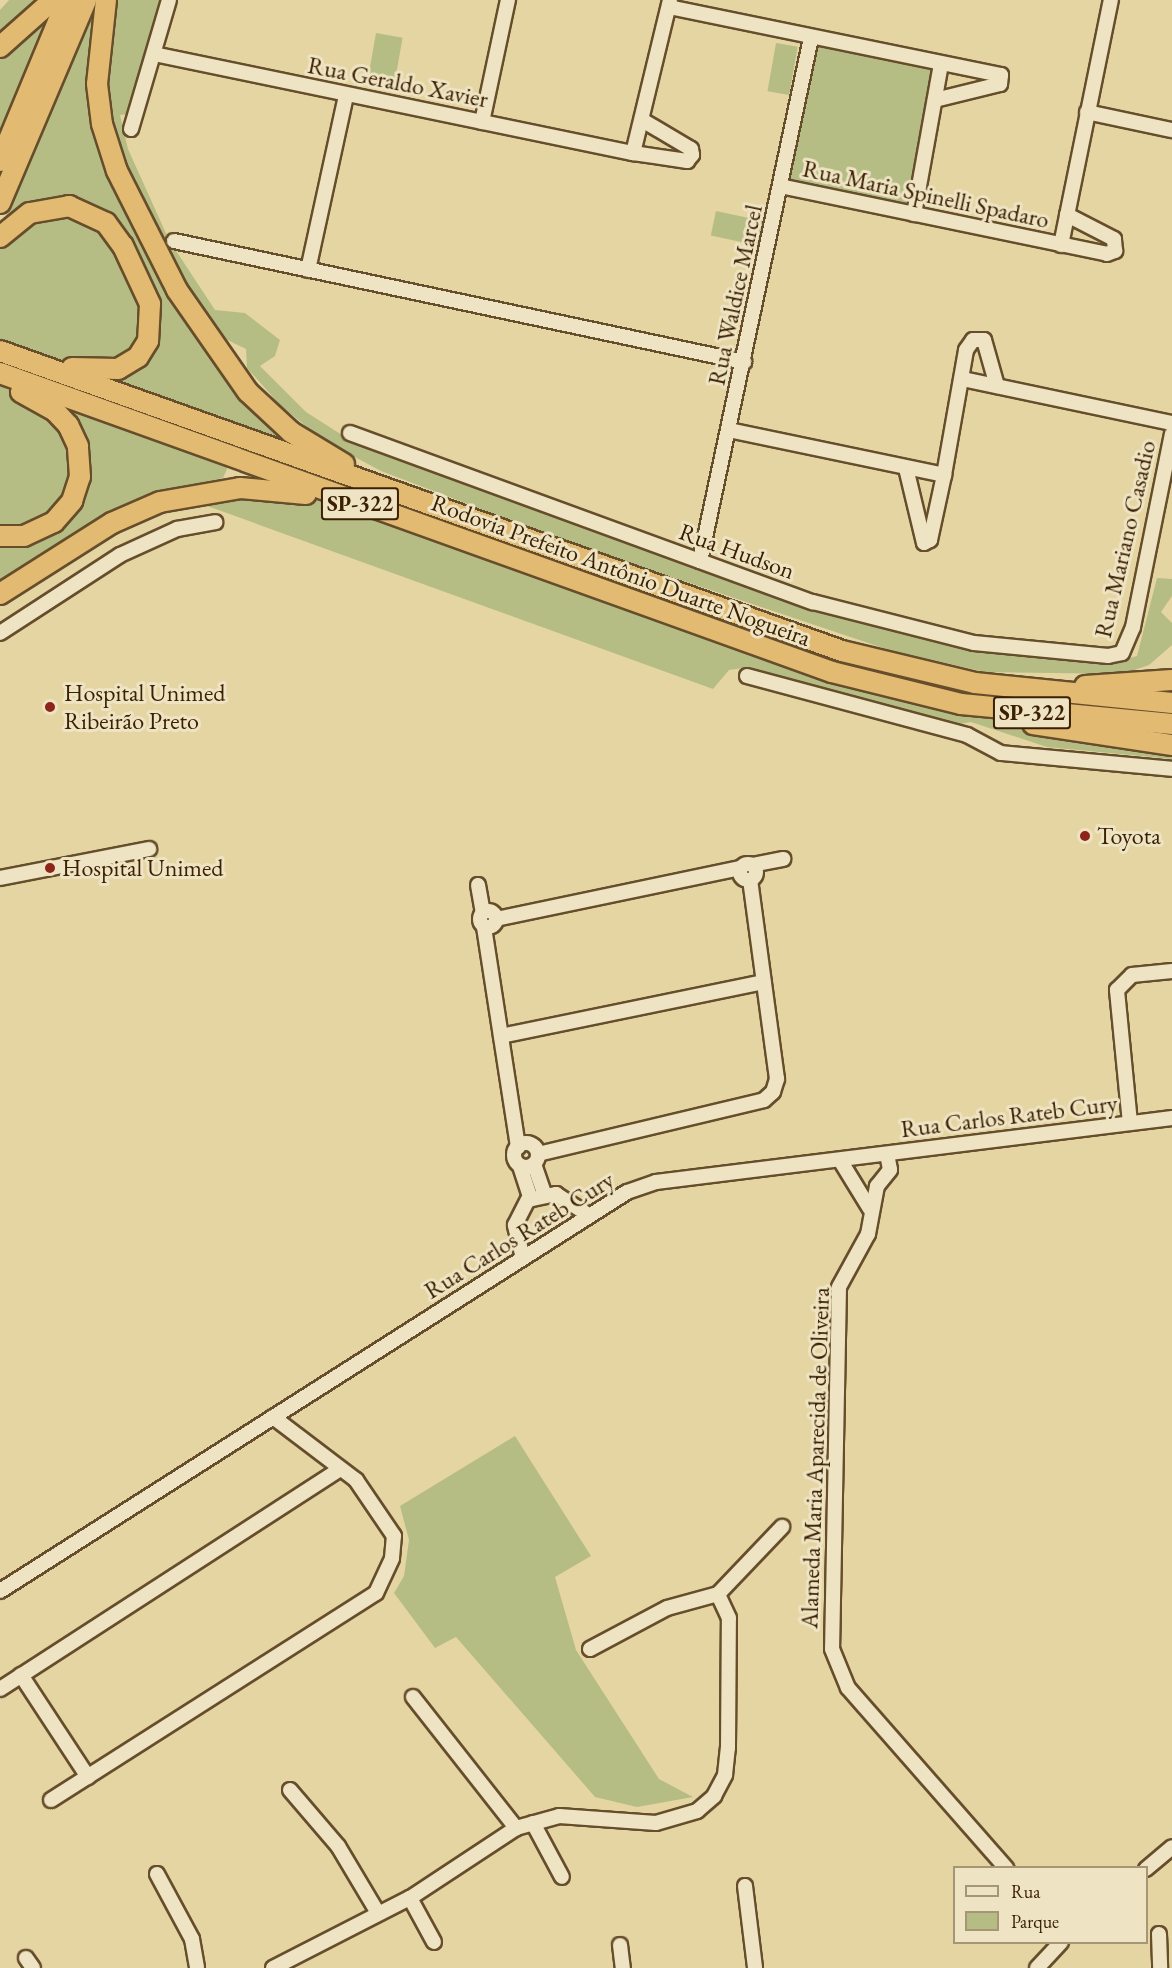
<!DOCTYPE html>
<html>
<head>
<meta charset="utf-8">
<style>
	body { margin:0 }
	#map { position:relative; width:1172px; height:1968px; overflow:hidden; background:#e5d5a3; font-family:"EB Garamond",serif }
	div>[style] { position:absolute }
	.green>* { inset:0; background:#b6bd84; transform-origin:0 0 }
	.roads { filter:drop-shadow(2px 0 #664d2b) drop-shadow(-2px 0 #664d2b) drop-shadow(0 2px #664d2b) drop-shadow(0 -2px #664d2b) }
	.minor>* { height:14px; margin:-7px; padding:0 7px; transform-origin:7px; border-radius:7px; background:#eee4c3 }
	.minor>.ring { margin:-7px; padding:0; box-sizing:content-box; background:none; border:14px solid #eee4c3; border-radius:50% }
	.highway>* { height:20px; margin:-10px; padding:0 10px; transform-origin:10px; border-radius:10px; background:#e2ba72 }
	.dots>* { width:16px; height:16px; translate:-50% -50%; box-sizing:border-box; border:3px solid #eee4c3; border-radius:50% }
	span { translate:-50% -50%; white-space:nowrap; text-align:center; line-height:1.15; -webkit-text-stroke:6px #eee4c3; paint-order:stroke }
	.shield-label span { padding:2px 4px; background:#eee4c3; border:2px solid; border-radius:4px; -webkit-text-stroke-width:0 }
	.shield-label { font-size:22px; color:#3b2003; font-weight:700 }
	.street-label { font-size:24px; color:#3b2003 }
	.poi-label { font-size:24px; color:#3b2003 }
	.left { translate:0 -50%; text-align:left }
	.legend { position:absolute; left:953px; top:1866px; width:195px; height:78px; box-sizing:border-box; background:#eee4c3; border:2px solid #a69676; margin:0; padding:8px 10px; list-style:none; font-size:18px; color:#3b2003 }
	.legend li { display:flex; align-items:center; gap:12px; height:30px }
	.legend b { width:30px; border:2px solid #a69676 }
</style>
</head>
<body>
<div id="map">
	<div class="green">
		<div style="clip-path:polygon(9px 0,46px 0,0 41px,0 10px)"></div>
		<div style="clip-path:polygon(96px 0,101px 0,93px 85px,155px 253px,288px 436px,284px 444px,109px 378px,124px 375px,154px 314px,90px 209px,0 230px)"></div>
		<div style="clip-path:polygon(111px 0,163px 0,130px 114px,120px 115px,128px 149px,169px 240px,215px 310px,245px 313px,280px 340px,275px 356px,260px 366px,306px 412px,342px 435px,788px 601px,988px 651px,1118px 661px,1137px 656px,1157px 578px,1172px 579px,1172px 596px,1161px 612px,1172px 623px,1172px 645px,1149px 665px,1123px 674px,985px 672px,889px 650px,565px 541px,381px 471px,323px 440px,280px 405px,247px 368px,246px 349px,211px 332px,104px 124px)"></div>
		<div style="clip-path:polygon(51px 14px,0 136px,0 58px)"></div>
		<div style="left:376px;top:33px;width:27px;height:50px;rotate:10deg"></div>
		<div style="left:776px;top:43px;width:22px;height:49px;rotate:10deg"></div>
		<div style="left:816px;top:44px;width:119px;height:139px;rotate:11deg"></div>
		<div style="left:716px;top:211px;width:48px;height:25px;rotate:12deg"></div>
		<div style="clip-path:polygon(63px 213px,89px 221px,112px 242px,147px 318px,132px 357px,72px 366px,0 340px,0 243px,18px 225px)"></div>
		<div style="clip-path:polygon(0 360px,577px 566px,1021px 697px,1172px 710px,1172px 719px,1063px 712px,892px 683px,0 366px)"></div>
		<div style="clip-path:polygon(0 386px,37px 402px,70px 437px,75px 480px,50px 521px,0 533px)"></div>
		<div style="clip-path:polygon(64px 403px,226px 462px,227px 469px,223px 478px,167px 492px,0 583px,0 539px,80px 500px)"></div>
		<div style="clip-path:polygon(216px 493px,304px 497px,334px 506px,812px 675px,1030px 728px,1172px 749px,1172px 759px,1047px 747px,971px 722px,954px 725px,750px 667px,729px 670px,713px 689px,188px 499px)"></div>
		<div style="clip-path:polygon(515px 1436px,591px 1556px,555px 1577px,576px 1650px,659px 1779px,693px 1797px,637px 1807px,595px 1797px,456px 1637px,435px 1648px,394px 1593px,404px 1576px,409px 1540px,400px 1506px)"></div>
	</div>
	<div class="roads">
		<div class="minor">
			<div style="left:669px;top:7px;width:339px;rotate:11.6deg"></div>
			<div style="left:1001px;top:75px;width:9px;rotate:96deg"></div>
			<div style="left:1000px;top:84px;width:67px;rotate:166.2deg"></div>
			<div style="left:154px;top:54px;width:489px;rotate:11.7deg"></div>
			<div style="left:633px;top:153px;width:55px;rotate:8.4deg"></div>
			<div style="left:687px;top:161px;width:8px;rotate:-50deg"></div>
			<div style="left:692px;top:155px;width:6px;rotate:-99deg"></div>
			<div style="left:691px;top:149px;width:57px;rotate:-149.4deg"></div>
			<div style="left:1087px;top:112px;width:87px;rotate:12deg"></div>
			<div style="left:482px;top:122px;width:125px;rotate:-78deg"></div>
			<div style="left:131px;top:129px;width:134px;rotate:-73.6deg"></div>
			<div style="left:633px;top:153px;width:157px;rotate:-76.4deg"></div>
			<div style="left:780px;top:186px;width:334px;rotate:11.7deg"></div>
			<div style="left:1107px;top:254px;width:9px;rotate:-21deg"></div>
			<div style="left:1115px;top:251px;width:12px;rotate:-95deg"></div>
			<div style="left:1114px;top:239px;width:53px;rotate:-152.9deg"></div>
			<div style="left:914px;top:214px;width:152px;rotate:-79.8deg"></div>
			<div style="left:174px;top:241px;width:583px;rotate:11.98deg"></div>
			<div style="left:1061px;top:245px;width:250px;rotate:-78.5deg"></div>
			<div style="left:308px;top:270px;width:179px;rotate:-77.7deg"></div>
			<div style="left:963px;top:379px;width:214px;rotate:11.9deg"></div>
			<div style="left:729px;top:430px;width:220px;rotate:11.8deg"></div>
			<div style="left:350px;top:433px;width:493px;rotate:20.1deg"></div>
			<div style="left:813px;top:602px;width:166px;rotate:14.3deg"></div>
			<div style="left:974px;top:643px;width:135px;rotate:5.5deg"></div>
			<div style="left:1108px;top:656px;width:14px;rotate:-12deg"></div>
			<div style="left:1122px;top:653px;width:28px;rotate:-67deg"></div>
			<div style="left:1133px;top:627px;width:197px;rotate:-78.6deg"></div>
			<div style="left:906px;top:468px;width:77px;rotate:76.5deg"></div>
			<div style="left:924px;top:543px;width:7px;rotate:-27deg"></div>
			<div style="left:930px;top:540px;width:66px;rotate:-77.8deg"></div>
			<div style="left:944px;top:475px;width:127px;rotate:-80deg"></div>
			<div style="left:966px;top:350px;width:12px;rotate:-55deg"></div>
			<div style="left:973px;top:340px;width:11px"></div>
			<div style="left:984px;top:340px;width:48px;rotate:74.2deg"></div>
			<div style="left:700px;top:561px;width:535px;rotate:-78.02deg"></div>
			<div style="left:0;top:633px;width:143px;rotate:-33deg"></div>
			<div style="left:120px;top:555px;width:63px;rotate:-24.5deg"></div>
			<div style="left:177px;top:529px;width:39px;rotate:-10deg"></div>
			<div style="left:747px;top:676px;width:228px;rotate:15deg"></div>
			<div style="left:967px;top:735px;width:38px;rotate:28deg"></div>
			<div style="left:1001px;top:753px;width:172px;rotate:5.3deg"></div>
			<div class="ring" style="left:740px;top:864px;width:2px;height:2px"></div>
			<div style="left:752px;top:865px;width:32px;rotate:-11deg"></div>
			<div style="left:0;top:878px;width:152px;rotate:-11deg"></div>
			<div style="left:478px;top:885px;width:28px;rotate:80deg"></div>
			<div class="ring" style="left:480px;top:911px;width:2px;height:2px"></div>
			<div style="left:496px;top:919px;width:250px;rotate:-11.8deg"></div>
			<div style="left:484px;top:927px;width:223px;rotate:81.2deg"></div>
			<div style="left:501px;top:1036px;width:268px;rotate:-11.6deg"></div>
			<div style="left:1130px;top:1123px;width:134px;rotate:-95.6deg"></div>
			<div style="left:1117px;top:990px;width:21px;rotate:-45deg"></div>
			<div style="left:1132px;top:975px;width:40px;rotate:-5.7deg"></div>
			<div class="ring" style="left:514px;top:1143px;width:10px;height:10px"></div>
			<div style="left:538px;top:1154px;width:232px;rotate:-13.4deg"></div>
			<div style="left:764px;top:1100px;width:12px;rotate:-42deg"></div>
			<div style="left:773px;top:1092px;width:14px;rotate:-73deg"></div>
			<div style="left:777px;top:1079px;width:201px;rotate:-97.7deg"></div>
			<div style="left:887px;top:1154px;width:16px;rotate:79deg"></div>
			<div style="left:890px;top:1170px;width:21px;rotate:129deg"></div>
			<div style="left:877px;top:1186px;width:49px;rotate:100.6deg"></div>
			<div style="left:868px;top:1234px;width:60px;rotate:118.7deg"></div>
			<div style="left:839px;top:1287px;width:362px;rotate:91.1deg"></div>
			<div style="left:832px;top:1649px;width:42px;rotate:67.7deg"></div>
			<div style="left:848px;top:1688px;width:240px;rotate:48.7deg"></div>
			<div style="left:840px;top:1160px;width:57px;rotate:58.5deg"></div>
			<div style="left:534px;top:1164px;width:31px;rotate:71deg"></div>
			<div style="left:520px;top:1166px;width:35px;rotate:72deg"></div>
			<div style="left:523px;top:1258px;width:34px;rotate:-104deg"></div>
			<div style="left:515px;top:1225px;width:28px;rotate:-63deg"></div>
			<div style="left:528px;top:1200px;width:29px;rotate:-12deg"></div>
			<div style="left:556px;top:1194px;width:38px;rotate:33deg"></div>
			<div style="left:0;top:1591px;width:743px;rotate:-32.47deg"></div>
			<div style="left:627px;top:1192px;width:31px;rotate:-19deg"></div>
			<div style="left:656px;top:1182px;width:520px;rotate:-7.07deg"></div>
			<div style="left:590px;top:1649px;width:87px;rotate:-28deg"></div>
			<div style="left:667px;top:1608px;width:53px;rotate:-15.4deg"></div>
			<div style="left:718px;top:1594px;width:93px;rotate:-46.3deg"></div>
			<div style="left:21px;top:1675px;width:122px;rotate:56.7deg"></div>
			<div style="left:0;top:1689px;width:403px;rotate:-32.9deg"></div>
			<div style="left:413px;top:1697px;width:167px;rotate:51.8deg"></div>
			<div style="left:290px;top:1790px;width:74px;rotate:49.4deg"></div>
			<div style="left:338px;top:1846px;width:78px;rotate:59.2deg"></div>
			<div style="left:51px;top:1800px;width:385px;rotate:-32.5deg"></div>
			<div style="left:376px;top:1593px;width:38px;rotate:-65deg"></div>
			<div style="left:392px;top:1558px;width:22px;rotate:-85deg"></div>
			<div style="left:394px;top:1536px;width:68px;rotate:-124.2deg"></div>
			<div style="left:356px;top:1480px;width:104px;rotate:-142.8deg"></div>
			<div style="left:533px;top:1823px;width:61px;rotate:61.8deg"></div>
			<div style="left:1146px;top:1869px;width:34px;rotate:-40deg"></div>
			<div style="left:157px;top:1874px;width:74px;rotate:61.7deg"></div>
			<div style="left:192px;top:1939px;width:29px;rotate:80deg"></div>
			<div style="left:745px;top:1886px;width:83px;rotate:83deg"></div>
			<div style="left:410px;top:1898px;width:50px;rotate:61.4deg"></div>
			<div style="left:1159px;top:1934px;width:34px;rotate:88deg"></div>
			<div style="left:620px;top:1945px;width:23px;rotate:83deg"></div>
			<div style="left:26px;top:1958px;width:12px;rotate:55deg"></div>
			<div style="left:273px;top:1968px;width:154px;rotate:-27.1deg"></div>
			<div style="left:410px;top:1898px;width:127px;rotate:-33.4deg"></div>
			<div style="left:516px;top:1828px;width:45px;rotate:-15.6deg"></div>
			<div style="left:559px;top:1816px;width:97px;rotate:4.1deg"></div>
			<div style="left:656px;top:1823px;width:43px;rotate:-16.3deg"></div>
			<div style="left:697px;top:1811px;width:23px;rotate:-41deg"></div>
			<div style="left:714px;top:1796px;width:24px;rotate:-62deg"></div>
			<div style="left:725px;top:1775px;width:27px;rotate:-84deg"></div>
			<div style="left:728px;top:1748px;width:130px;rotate:-89.6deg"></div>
			<div style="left:729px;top:1618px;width:26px;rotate:-115deg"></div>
			<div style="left:1037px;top:1968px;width:35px;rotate:-47deg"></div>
		</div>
		<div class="highway">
			<div style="left:106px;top:0;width:84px;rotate:96.1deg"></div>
			<div style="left:97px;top:84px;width:40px;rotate:82.9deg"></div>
			<div style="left:102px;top:124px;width:49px;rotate:72.3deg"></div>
			<div style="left:117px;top:171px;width:133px;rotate:63.2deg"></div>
			<div style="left:177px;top:290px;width:124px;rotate:55.2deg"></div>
			<div style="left:248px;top:392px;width:59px;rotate:42.9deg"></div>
			<div style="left:291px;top:432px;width:62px;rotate:31.1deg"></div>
			<div style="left:0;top:47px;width:71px;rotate:-41.6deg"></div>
			<div style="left:0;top:161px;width:174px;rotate:-67.4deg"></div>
			<div style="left:0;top:203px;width:220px;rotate:-67deg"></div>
			<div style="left:0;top:237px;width:38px;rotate:-39deg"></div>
			<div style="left:30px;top:213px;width:40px;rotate:-10deg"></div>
			<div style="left:69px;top:206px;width:41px;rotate:24.7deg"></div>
			<div style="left:106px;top:223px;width:29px;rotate:54deg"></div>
			<div style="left:123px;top:246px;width:64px;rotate:65deg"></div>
			<div style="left:150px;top:304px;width:37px;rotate:93deg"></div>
			<div style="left:148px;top:341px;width:19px;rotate:122deg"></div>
			<div style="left:138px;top:357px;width:23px;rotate:149deg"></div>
			<div style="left:118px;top:369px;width:46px;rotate:-178.8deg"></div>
			<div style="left:0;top:351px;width:894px;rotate:19.61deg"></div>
			<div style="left:842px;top:651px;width:137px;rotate:13.5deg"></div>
			<div style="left:975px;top:683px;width:198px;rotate:5.8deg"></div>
			<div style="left:0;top:373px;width:884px;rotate:19.77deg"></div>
			<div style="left:832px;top:672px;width:133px;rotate:13.9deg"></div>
			<div style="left:961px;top:704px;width:212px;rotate:5.4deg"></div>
			<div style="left:0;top:536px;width:24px"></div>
			<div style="left:24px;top:536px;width:33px;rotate:-25deg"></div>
			<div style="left:54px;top:522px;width:28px;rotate:-49deg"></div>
			<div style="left:72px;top:501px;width:25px;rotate:-72deg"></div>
			<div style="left:80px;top:477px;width:31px;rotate:-94deg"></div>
			<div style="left:78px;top:446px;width:23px;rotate:-115deg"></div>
			<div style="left:68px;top:425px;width:19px;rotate:-133deg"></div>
			<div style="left:55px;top:411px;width:39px;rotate:-151deg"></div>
			<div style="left:0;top:594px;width:133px;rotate:-32.4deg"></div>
			<div style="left:112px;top:523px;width:52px;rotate:-23.6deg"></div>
			<div style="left:160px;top:502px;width:81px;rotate:-9.9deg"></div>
			<div style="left:240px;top:488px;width:66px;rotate:5.2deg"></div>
			<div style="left:1085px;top:686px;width:87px;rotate:-3.9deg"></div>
			<div style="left:1033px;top:724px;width:141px;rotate:8.6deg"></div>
		</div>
	</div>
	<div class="dots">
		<div style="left:50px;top:707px;background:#8f2418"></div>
		<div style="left:1085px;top:836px;background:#8f2418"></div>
		<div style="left:50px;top:868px;background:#8f2418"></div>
	</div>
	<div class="shield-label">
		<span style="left:360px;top:504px">SP-322</span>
		<span style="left:1032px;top:713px">SP-322</span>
	</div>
	<div class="street-label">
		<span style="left:398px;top:82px;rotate:11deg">Rua Geraldo Xavier</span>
		<span style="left:926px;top:194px;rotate:12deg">Rua Maria Spinelli Spadaro</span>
		<span style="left:735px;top:295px;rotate:-78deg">Rua Waldice Marcel</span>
		<span style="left:1125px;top:539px;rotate:-77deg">Rua Mariano Casadio</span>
		<span style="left:737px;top:551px;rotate:20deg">Rua Hudson</span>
		<span style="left:621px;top:570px;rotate:20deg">Rodovia Prefeito Antônio Duarte Nogueira</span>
		<span style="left:1009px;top:1116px;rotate:-7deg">Rua Carlos Rateb Cury</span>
		<span style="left:519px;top:1235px;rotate:-32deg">Rua Carlos Rateb Cury</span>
		<span style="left:815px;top:1458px;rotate:-88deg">Alameda Maria Aparecida de Oliveira</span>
	</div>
	<div class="poi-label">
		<span class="left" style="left:64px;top:707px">Hospital Unimed<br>Ribeirão Preto</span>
		<span class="left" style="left:1097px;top:836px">Toyota</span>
		<span class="left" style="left:62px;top:868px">Hospital Unimed</span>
	</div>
	<ul class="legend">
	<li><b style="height:8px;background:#eee4c3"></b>Rua</li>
	<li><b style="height:16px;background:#b6bd84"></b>Parque</li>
	</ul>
</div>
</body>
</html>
